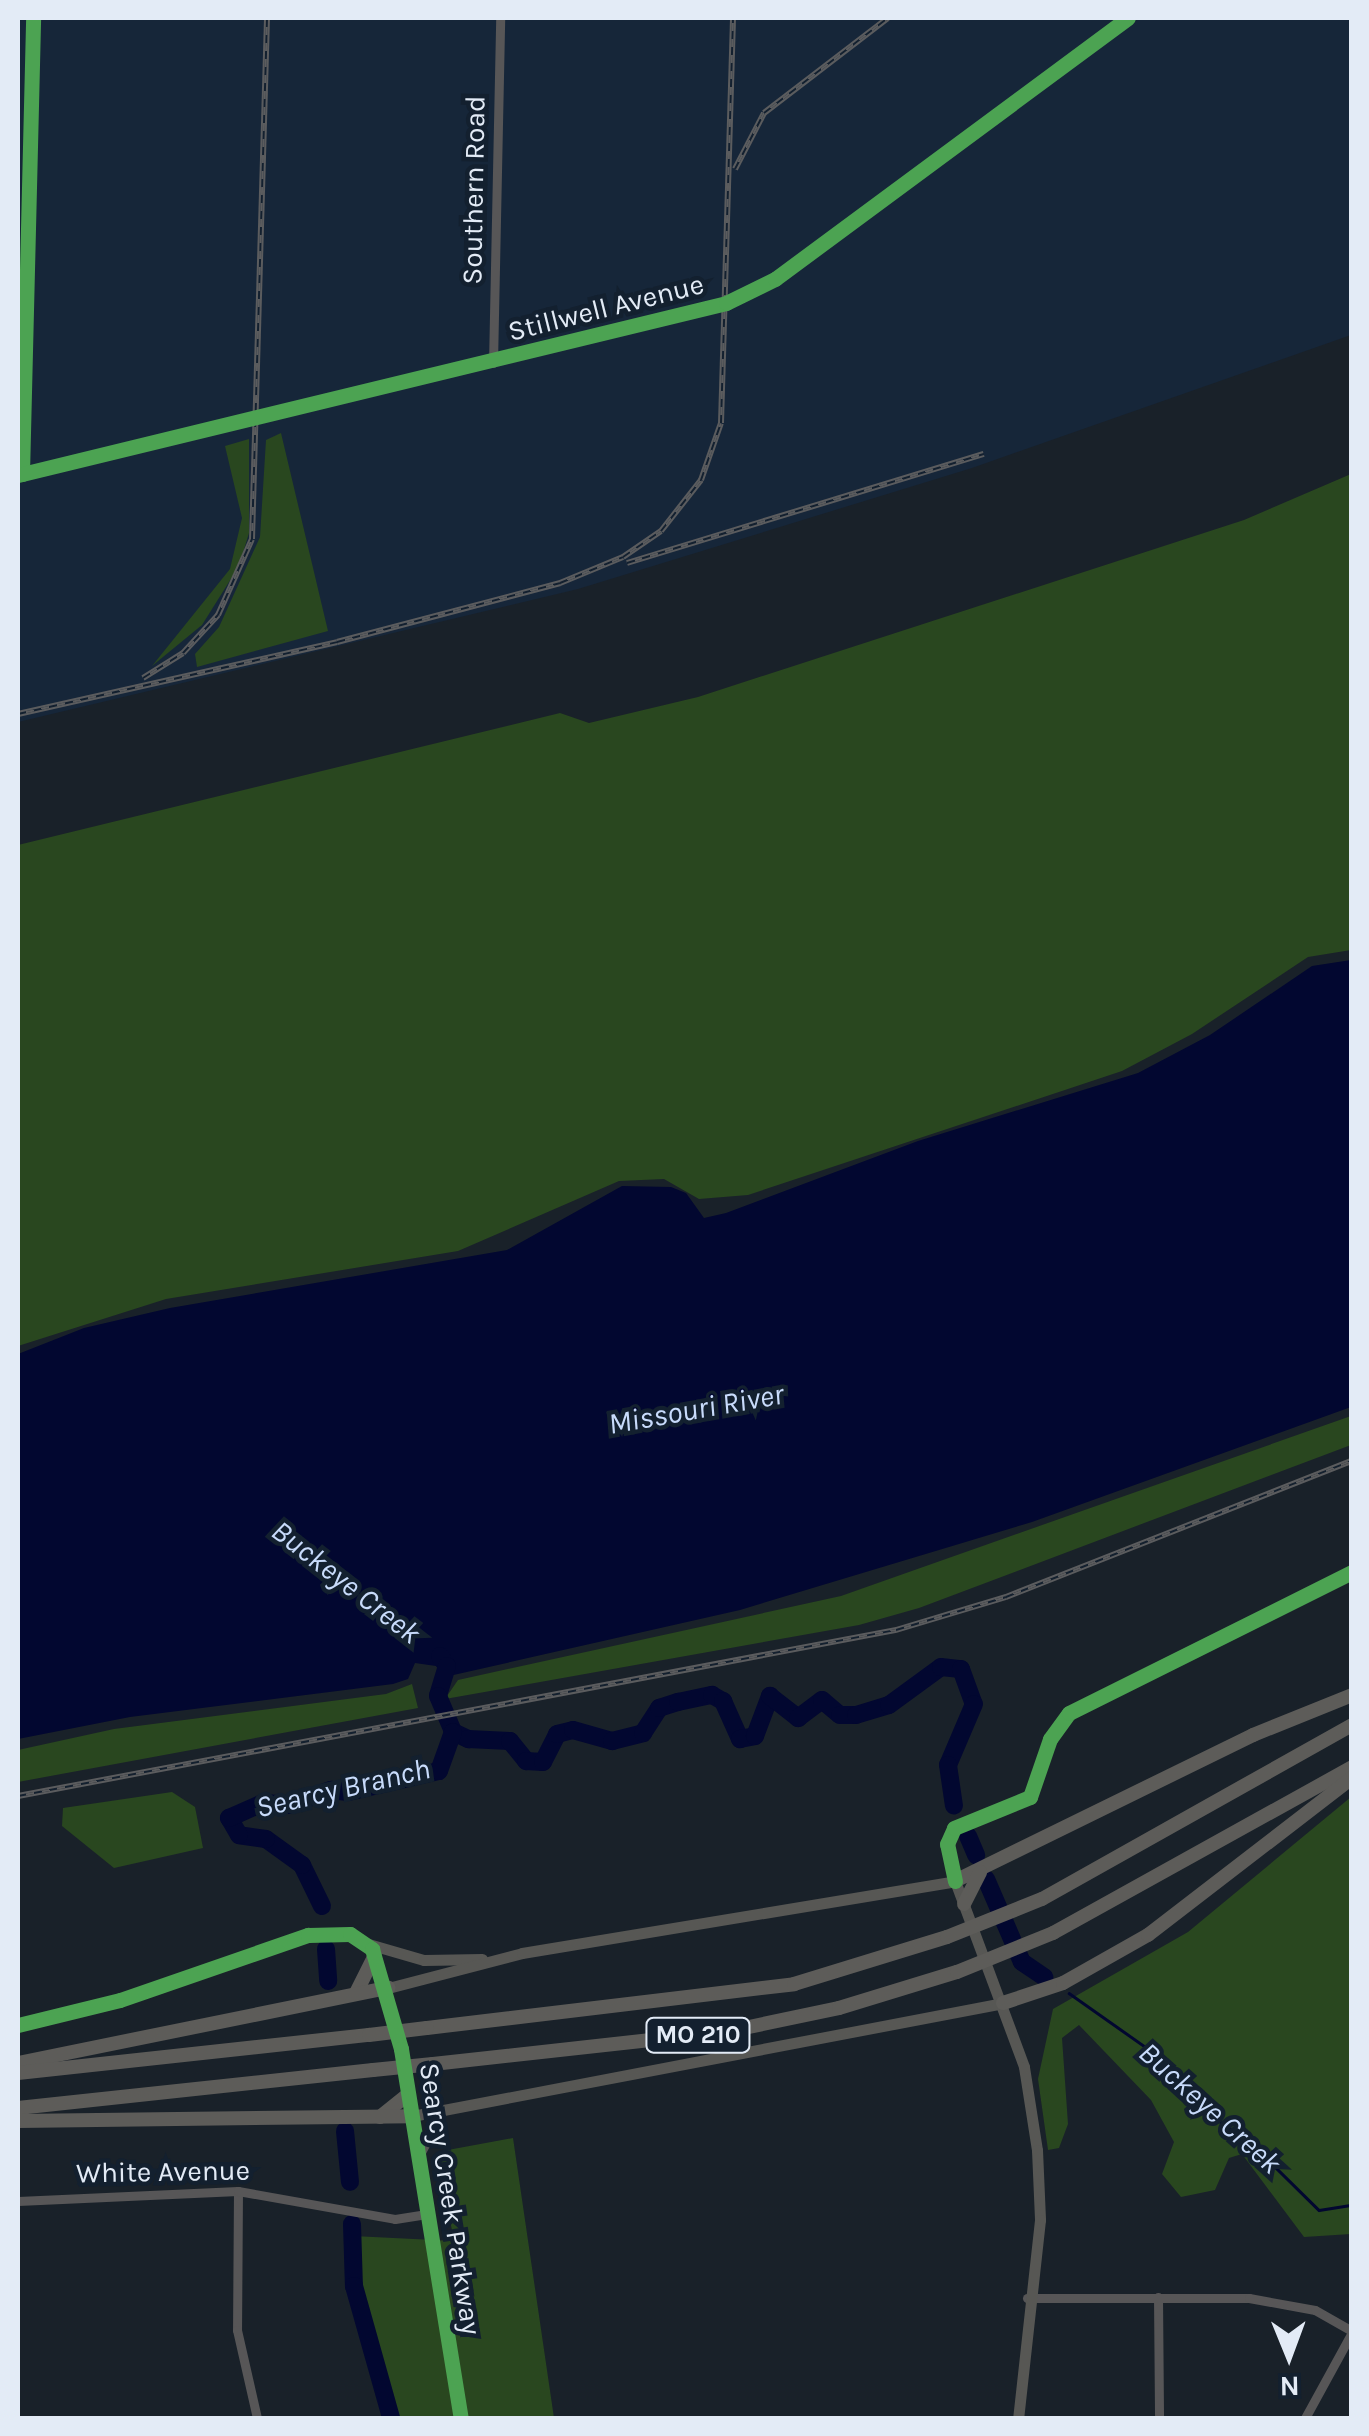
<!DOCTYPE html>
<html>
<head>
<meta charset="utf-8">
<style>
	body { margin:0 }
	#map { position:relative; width:1369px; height:2436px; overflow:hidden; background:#192129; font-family:Karla,sans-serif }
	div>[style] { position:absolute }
	.built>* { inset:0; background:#162639 }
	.green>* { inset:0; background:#29471f }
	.water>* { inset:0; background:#020730 }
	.stream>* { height:2.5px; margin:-1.25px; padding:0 1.25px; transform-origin:1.25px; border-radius:1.25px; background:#020730 }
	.river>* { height:18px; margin:-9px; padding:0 9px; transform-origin:9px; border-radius:9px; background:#020730 }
	.minor>* { height:9px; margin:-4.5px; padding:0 4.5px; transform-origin:4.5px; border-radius:4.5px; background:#575657 }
	.major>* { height:11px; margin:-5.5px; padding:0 5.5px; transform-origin:5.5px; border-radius:5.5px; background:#575754 }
	.highway>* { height:14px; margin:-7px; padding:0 7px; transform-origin:7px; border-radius:7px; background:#5d5c59 }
	.rail>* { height:6px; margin-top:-3px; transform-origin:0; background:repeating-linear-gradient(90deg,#13202f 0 8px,#5b5c5e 0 16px); box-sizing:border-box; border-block:2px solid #5b5c5e }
	.highway-bridge>* { height:14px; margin:-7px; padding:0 7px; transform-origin:7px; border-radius:7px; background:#5d5c59 }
	.cycleway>* { height:15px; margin:-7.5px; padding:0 7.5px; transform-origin:7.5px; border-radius:7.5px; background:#4ca352 }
	span { translate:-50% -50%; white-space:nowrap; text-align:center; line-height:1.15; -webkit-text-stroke:9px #13202f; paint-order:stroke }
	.shield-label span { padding:2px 8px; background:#13202f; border:2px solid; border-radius:8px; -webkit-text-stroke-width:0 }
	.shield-label { font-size:25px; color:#e3ebf6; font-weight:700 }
	.street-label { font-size:28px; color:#e3ebf6 }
	.water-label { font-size:30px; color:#c8dbfb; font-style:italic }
	.frame { position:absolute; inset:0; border:20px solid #e3ebf6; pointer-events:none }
	.north { position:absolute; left:1239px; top:2306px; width:100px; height:100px; -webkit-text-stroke:8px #13202f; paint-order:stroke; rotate:179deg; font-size:28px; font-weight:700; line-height:40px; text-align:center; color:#e3ebf6 }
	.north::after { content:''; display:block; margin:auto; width:35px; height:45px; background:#e3ebf6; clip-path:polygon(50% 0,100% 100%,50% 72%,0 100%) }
</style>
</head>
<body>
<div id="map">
	<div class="built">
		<div style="clip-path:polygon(18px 18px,1351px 18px,1351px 335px,972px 468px,578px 589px,18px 722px)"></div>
	</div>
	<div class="green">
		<div style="clip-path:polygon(281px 433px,328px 631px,197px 667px,195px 654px,219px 627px,260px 537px,266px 440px)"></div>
		<div style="clip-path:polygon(249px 439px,249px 533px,239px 566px,202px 625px,152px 666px,230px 569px,242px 518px,225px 446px)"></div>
		<div style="clip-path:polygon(1351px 474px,1351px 950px,1308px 957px,1192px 1034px,1122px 1071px,748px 1195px,699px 1199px,664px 1179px,619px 1181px,458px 1251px,166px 1299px,18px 1346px,18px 845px,560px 713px,589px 723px,698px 697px,1244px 520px)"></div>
		<div style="clip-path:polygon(1351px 1416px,1351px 1445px,919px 1608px,859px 1625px,445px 1699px,458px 1680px,841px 1596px)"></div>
		<div style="clip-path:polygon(412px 1684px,418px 1708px,18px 1782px,18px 1750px,114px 1729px,386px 1694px)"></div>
		<div style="clip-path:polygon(172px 1792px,195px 1807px,203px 1848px,114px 1868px,62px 1826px,63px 1808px)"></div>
		<div style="clip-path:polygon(1351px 1797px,1351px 2234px,1304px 2237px,1242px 2154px,1229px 2158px,1215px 2190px,1181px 2197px,1162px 2174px,1174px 2142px,1151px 2100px,1079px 2025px,1062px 2038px,1068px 2124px,1059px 2148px,1048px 2150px,1038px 2079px,1053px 2009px,1188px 1932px)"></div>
		<div style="clip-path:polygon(513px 2138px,554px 2418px,391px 2418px,354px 2286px,353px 2236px,454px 2241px,437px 2152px)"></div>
	</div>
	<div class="water">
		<div style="clip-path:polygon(1351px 960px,1351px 1407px,1032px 1522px,740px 1610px,449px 1676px,436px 1666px,415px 1663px,408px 1679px,393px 1684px,130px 1717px,18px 1739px,18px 1354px,84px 1328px,170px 1308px,507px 1250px,622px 1186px,671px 1187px,686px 1193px,704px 1218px,726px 1213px,918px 1141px,1138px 1073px,1210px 1035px,1312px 966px)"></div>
	</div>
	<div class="stream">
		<div style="left:1069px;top:1993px;width:116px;rotate:35.2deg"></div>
		<div style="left:1164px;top:2060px;width:54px;rotate:54deg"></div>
		<div style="left:1196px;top:2104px;width:72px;rotate:35.9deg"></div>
		<div style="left:1254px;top:2146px;width:91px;rotate:44.6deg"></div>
		<div style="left:1319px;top:2210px;width:33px;rotate:-9deg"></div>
	</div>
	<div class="river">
		<div style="left:440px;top:1656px;width:12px;rotate:55deg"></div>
		<div style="left:447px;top:1666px;width:31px;rotate:107deg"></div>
		<div style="left:438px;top:1696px;width:39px;rotate:67deg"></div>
		<div style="left:453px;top:1732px;width:17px;rotate:25deg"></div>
		<div style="left:468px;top:1739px;width:42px;rotate:2.7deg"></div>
		<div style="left:510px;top:1741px;width:26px;rotate:51deg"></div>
		<div style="left:526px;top:1761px;width:17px;rotate:3deg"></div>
		<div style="left:543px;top:1762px;width:31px;rotate:-63deg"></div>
		<div style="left:557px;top:1734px;width:16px;rotate:-14deg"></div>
		<div style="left:573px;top:1730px;width:41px;rotate:15.8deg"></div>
		<div style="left:612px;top:1741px;width:32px;rotate:-14deg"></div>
		<div style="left:643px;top:1733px;width:30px;rotate:-57deg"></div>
		<div style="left:659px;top:1708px;width:20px;rotate:-18deg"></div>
		<div style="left:678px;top:1702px;width:35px;rotate:-12deg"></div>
		<div style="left:712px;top:1695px;width:13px;rotate:29deg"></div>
		<div style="left:723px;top:1701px;width:42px;rotate:65.9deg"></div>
		<div style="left:740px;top:1739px;width:15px;rotate:-11deg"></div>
		<div style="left:755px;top:1736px;width:43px;rotate:-69.4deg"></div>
		<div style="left:770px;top:1696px;width:36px;rotate:38deg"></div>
		<div style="left:798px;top:1718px;width:30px;rotate:-37deg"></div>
		<div style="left:822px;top:1700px;width:23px;rotate:40deg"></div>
		<div style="left:840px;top:1715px;width:16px"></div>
		<div style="left:856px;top:1715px;width:34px;rotate:-17deg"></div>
		<div style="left:889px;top:1705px;width:64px;rotate:-36.2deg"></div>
		<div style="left:941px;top:1667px;width:20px;rotate:6deg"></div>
		<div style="left:961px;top:1669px;width:37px;rotate:70deg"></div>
		<div style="left:974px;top:1704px;width:66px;rotate:113.1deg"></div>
		<div style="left:948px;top:1765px;width:41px;rotate:81.7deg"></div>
		<div style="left:968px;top:1836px;width:21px;rotate:67deg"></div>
		<div style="left:986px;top:1879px;width:90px;rotate:66.6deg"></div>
		<div style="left:1022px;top:1962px;width:27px;rotate:34deg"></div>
		<div style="left:322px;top:1906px;width:46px;rotate:-116deg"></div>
		<div style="left:302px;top:1865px;width:44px;rotate:-144.2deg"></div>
		<div style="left:266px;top:1839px;width:27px;rotate:-172deg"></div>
		<div style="left:239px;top:1835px;width:20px;rotate:-120deg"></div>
		<div style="left:229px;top:1818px;width:37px;rotate:-24deg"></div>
		<div style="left:263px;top:1803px;width:26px;rotate:4deg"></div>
		<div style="left:289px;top:1805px;width:45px;rotate:-19.7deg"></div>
		<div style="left:331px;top:1790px;width:17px;rotate:7deg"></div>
		<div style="left:348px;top:1792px;width:93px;rotate:-13deg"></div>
		<div style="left:439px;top:1771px;width:41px;rotate:-70.3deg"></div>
		<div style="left:326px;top:1949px;width:32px;rotate:86deg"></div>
		<div style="left:345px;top:2131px;width:51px;rotate:84.4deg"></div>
		<div style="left:352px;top:2224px;width:62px;rotate:88.2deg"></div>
		<div style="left:354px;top:2286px;width:137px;rotate:74.3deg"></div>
	</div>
	<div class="minor">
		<div style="left:493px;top:363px;width:345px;rotate:-88.8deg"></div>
		<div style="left:22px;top:474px;width:456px;rotate:-88.6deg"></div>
		<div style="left:18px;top:475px;width:729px;rotate:-13.65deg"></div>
		<div style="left:726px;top:303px;width:55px;rotate:-26.1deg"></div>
		<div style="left:775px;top:279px;width:439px;rotate:-36.5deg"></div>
		<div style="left:955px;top:1881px;width:38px;rotate:-102deg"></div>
		<div style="left:947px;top:1844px;width:17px;rotate:-66deg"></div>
		<div style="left:954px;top:1828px;width:82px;rotate:-22.2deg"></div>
		<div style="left:1030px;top:1797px;width:61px;rotate:-71deg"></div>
		<div style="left:1050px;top:1739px;width:32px;rotate:-54deg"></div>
		<div style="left:1069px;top:1713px;width:316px;rotate:-26.5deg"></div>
		<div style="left:18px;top:2025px;width:105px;rotate:-13.8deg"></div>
		<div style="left:120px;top:2000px;width:199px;rotate:-19.1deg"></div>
		<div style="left:308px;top:1935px;width:42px;rotate:-1.4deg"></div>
		<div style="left:350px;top:1934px;width:27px;rotate:34deg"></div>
		<div style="left:372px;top:1949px;width:104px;rotate:73.8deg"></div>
		<div style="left:401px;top:2049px;width:374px;rotate:80.8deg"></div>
		<div style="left:238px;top:2191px;width:139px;rotate:90.4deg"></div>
		<div style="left:237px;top:2330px;width:90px;rotate:77.2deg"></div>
		<div style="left:18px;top:2201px;width:220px;rotate:-2.6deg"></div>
		<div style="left:238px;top:2191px;width:159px;rotate:10.1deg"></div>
		<div style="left:395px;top:2219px;width:32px;rotate:-9deg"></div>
		<div style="left:1158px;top:2297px;width:121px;rotate:89.5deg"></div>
		<div style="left:1027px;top:2298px;width:222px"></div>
		<div style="left:1249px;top:2298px;width:67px;rotate:10.3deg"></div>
		<div style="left:1315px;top:2310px;width:43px;rotate:29.6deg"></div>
		<div style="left:1305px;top:2418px;width:98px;rotate:-61.3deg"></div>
	</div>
	<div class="major">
		<div style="left:365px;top:1943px;width:61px;rotate:16.1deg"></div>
		<div style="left:424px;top:1960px;width:58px;rotate:-1deg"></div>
		<div style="left:388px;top:1988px;width:138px;rotate:-14.6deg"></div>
		<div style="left:522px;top:1953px;width:439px;rotate:-9.4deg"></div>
		<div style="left:955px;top:1881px;width:198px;rotate:69.6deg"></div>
		<div style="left:1024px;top:2067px;width:84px;rotate:81.1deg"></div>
		<div style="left:1037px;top:2150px;width:70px;rotate:87.5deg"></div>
		<div style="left:1040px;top:2220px;width:199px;rotate:96.3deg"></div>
		<div style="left:412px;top:2116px;width:602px;rotate:-10.82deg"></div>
		<div style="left:419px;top:2154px;width:50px;rotate:-62.4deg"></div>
	</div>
	<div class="highway">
		<div style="left:955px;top:1881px;width:332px;rotate:-26.1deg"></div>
		<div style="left:1253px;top:1735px;width:107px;rotate:-22deg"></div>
		<div style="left:1042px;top:1899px;width:355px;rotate:-29.3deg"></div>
		<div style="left:964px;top:1904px;width:36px;rotate:-63deg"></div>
		<div style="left:1053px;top:1933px;width:342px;rotate:-29deg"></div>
		<div style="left:356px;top:1993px;width:42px;rotate:-63.4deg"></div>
		<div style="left:1003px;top:2003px;width:63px;rotate:-18.4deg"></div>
		<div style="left:1063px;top:1983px;width:98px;rotate:-29.5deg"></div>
		<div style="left:1148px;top:1935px;width:257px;rotate:-37.6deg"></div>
		<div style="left:427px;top:2028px;width:370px;rotate:-6.8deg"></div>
		<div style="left:794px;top:1984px;width:160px;rotate:-17.1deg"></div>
		<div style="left:18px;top:2063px;width:378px;rotate:-11.5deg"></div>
		<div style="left:433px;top:2064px;width:294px;rotate:-6.3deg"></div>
		<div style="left:725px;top:2032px;width:116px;rotate:-11.9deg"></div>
		<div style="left:839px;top:2008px;width:123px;rotate:-17deg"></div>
		<div style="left:18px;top:2073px;width:353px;rotate:-6.2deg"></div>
		<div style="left:18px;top:2108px;width:357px;rotate:-6.1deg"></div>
		<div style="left:380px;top:2117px;width:36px;rotate:-39deg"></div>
		<div style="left:18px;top:2121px;width:394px;rotate:-0.7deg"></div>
	</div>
	<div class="rail">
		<div style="left:735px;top:169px;width:63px;rotate:-62.6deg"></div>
		<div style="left:764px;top:113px;width:156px;rotate:-37.5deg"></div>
		<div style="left:627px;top:563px;width:373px;rotate:-17deg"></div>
		<div style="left:143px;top:678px;width:47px;rotate:-32deg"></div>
		<div style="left:183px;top:653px;width:52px;rotate:-47.4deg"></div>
		<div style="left:218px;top:615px;width:83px;rotate:-65.9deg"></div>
		<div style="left:252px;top:539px;width:521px;rotate:-88.35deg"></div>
		<div style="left:18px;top:714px;width:327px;rotate:-12.7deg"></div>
		<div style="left:337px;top:642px;width:231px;rotate:-14.8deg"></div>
		<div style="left:560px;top:583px;width:68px;rotate:-22.4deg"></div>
		<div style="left:623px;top:557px;width:46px;rotate:-34.4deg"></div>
		<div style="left:661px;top:531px;width:65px;rotate:-51.9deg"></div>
		<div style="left:701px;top:480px;width:60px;rotate:-70.7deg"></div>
		<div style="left:721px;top:423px;width:405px;rotate:-88.3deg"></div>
		<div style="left:18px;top:1796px;width:894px;rotate:-10.71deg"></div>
		<div style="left:896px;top:1630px;width:115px;rotate:-16.7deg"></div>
		<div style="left:1006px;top:1597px;width:372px;rotate:-21.5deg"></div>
	</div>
	<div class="highway-bridge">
		<div style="left:947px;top:1937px;width:102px;rotate:-21.8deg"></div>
		<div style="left:957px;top:1972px;width:104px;rotate:-22.1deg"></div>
		<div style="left:369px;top:2035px;width:58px;rotate:-6.9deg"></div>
		<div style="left:373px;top:2070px;width:60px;rotate:-5.7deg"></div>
	</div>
	<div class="cycleway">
		<div style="left:22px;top:474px;width:456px;rotate:-88.6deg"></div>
		<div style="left:18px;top:475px;width:729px;rotate:-13.65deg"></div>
		<div style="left:726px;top:303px;width:55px;rotate:-26.1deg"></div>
		<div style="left:775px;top:279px;width:439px;rotate:-36.5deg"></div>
		<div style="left:955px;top:1881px;width:38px;rotate:-102deg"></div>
		<div style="left:947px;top:1844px;width:17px;rotate:-66deg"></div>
		<div style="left:954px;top:1828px;width:82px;rotate:-22.2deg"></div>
		<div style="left:1030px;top:1797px;width:61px;rotate:-71deg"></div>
		<div style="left:1050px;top:1739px;width:32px;rotate:-54deg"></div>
		<div style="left:1069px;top:1713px;width:316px;rotate:-26.5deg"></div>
		<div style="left:18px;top:2025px;width:105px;rotate:-13.8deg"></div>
		<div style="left:120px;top:2000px;width:199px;rotate:-19.1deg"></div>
		<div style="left:308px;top:1935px;width:42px;rotate:-1.4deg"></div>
		<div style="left:350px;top:1934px;width:27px;rotate:34deg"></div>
		<div style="left:372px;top:1949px;width:104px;rotate:73.8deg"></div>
		<div style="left:401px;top:2049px;width:374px;rotate:80.8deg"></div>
	</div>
	<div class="shield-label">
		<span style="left:698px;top:2035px">MO 210</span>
	</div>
	<div class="street-label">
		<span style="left:474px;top:190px;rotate:-89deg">Southern Road</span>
		<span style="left:606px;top:308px;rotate:-14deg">Stillwell Avenue</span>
		<span style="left:163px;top:2172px;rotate:-1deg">White Avenue</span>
		<span style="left:450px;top:2199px;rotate:81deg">Searcy Creek Parkway</span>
	</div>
	<div class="water-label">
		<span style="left:696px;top:1409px;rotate:-10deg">Missouri River</span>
		<span style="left:346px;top:1582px;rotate:38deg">Buckeye Creek</span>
		<span style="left:343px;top:1788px;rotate:-13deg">Searcy Branch</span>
		<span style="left:1210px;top:2108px;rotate:42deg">Buckeye Creek</span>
	</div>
	<div class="frame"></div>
	<div class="north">N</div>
</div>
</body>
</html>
